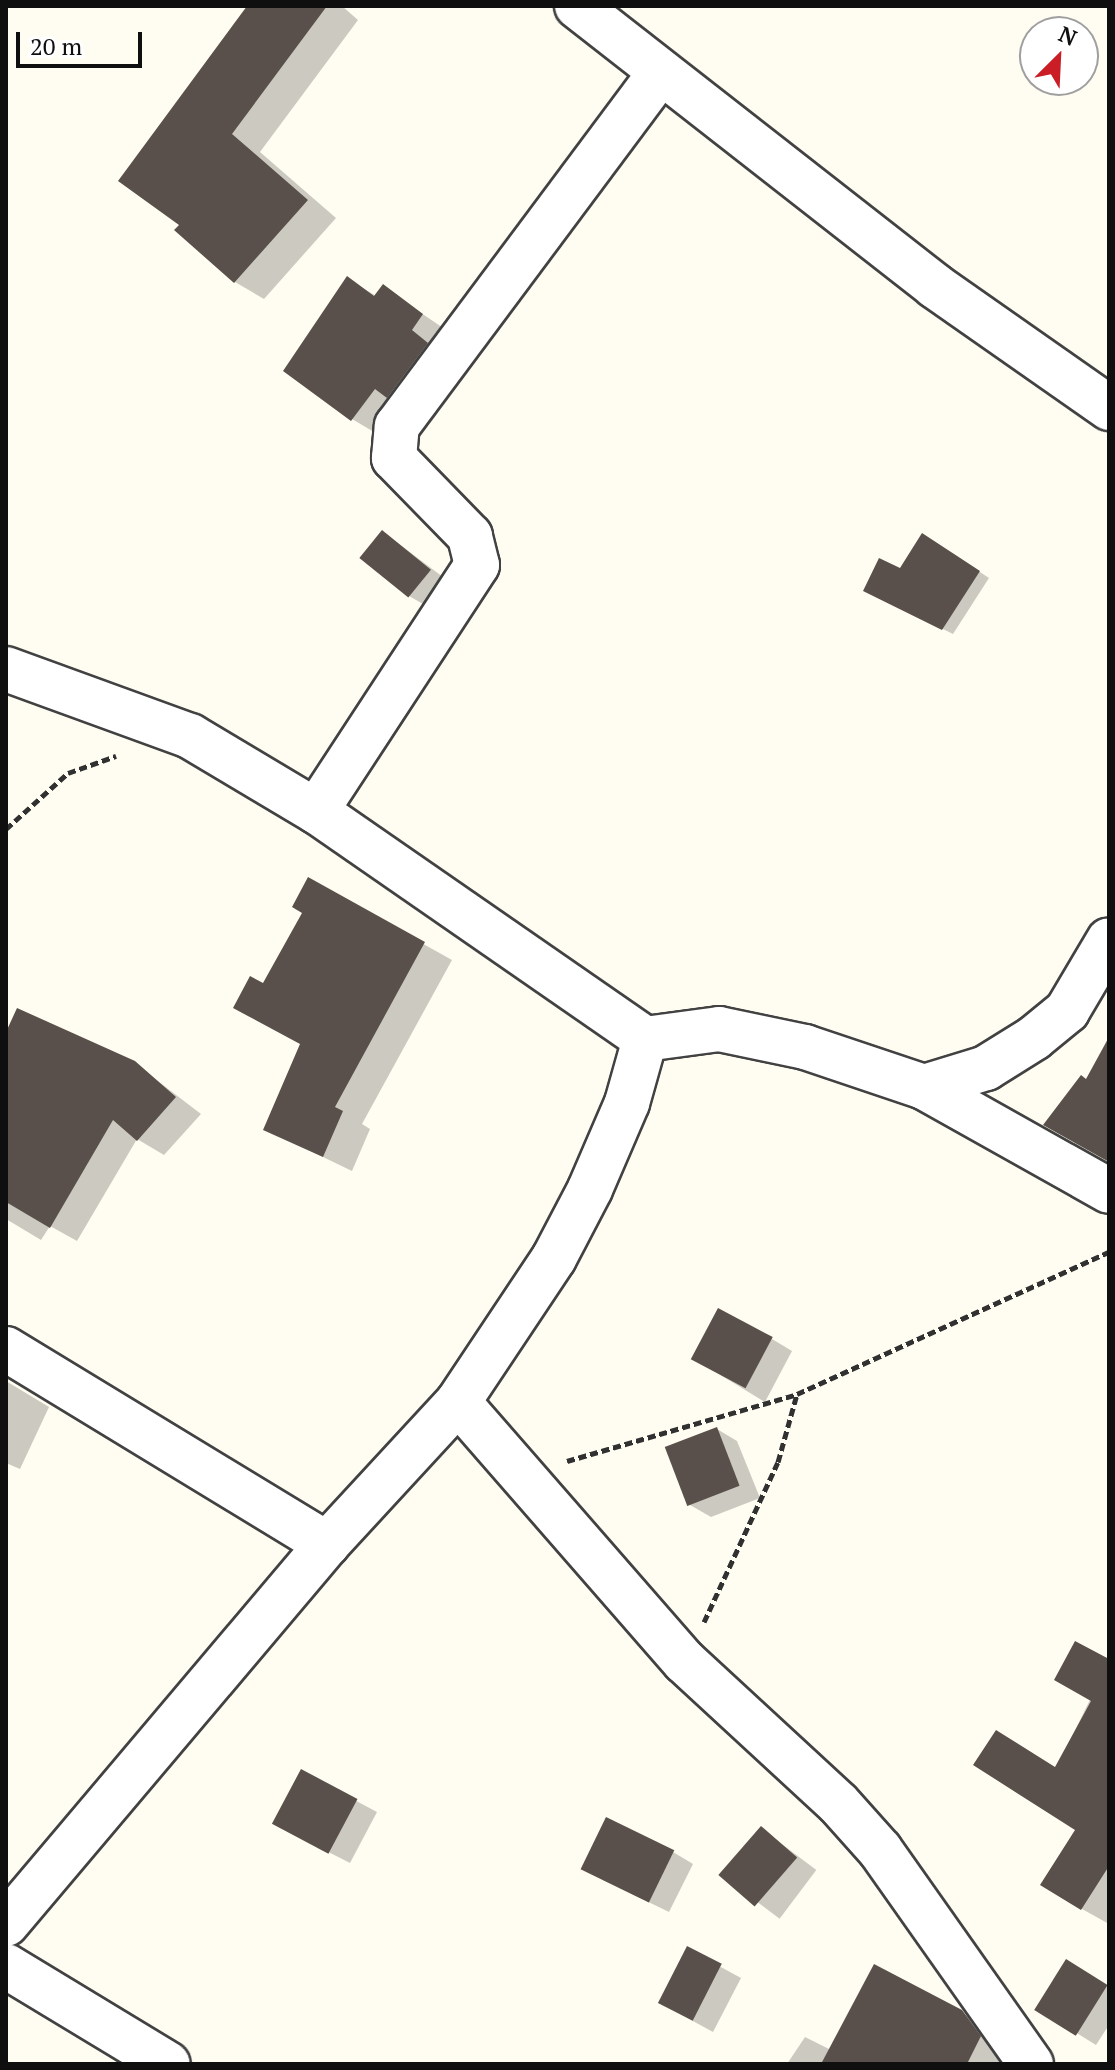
<!DOCTYPE html>
<html>
<head>
<meta charset="utf-8">
<style>
	body { margin:0 }
	#map { position:relative; width:1115px; height:2070px; overflow:hidden; background:#fffcf1; font-family:"PT Serif",serif }
	div>[style] { position:absolute }
	.shadow>* { inset:0; background:#0003; transform-origin:0 0 }
	.building>* { inset:0; background:#59504b; transform-origin:0 0 }
	.path>* { height:5px; margin-top:-2.5px; transform-origin:0; background:repeating-linear-gradient(90deg,#313131 0 8px,transparent 0 12px) }
	.roads { filter:drop-shadow(2px 0 #424242) drop-shadow(-2px 0 #424242) drop-shadow(0 2px #424242) drop-shadow(0 -2px #424242) }
	.minor>* { height:44px; margin:-22px; padding:0 22px; transform-origin:22px; border-radius:22px; background:#fff }
	span { translate:-50% -50%; white-space:nowrap; text-align:center; line-height:1.15; -webkit-text-stroke:8px #fff; paint-order:stroke }
	.frame { position:absolute; inset:0; border:8px solid #0f0f0f; pointer-events:none }
	.north { position:absolute; left:1019px; top:16px; width:80px; height:80px; box-sizing:border-box; background:#fff; border:2px solid #9f9f9f; border-radius:50%; rotate:24deg; font-size:22px; font-weight:700; line-height:32px; text-align:center; color:#0f0f0f }
	.north::after { content:''; display:block; margin:auto; width:28px; height:36px; background:#ca1d26; clip-path:polygon(50% 0,100% 100%,50% 72%,0 100%) }
	.scale { position:absolute; left:16px; top:32px; width:126px; height:36px; box-sizing:border-box; border:4px solid #0f0f0f; border-top:0; padding-left:10px; font-size:24px; line-height:28px; white-space:nowrap; color:#0f0f0f; -webkit-text-stroke:6px #fff; paint-order:stroke }
</style>
</head>
<body>
<div id="map">
	<div class="shadow">
		<div style="clip-path:polygon(250px 6px,342px 6px,358px 20px,260px 152px,336px 218px,264px 299px,235px 282px,182px 225px)"></div>
		<div style="clip-path:polygon(348px 279px,376px 296px,383px 287px,449px 332px,379px 435px,352px 419px)"></div>
		<div style="clip-path:polygon(383px 532px,451px 583px,430px 608px,409px 596px)"></div>
		<div style="clip-path:polygon(933px 541px,989px 578px,953px 634px,876px 596px)"></div>
		<div style="clip-path:polygon(309px 880px,452px 960px,362px 1124px,370px 1129px,352px 1171px,265px 1129px,302px 1044px,264px 986px,304px 912px)"></div>
		<div style="clip-path:polygon(6px 1037px,133px 1062px,201px 1114px,164px 1155px,137px 1139px,77px 1241px,50px 1226px,41px 1240px,6px 1219px)"></div>
		<div style="clip-path:polygon(772px 1339px,792px 1351px,765px 1402px,694px 1359px)"></div>
		<div style="clip-path:polygon(6px 1381px,49px 1407px,20px 1469px,6px 1463px)"></div>
		<div style="clip-path:polygon(717px 1429px,737px 1441px,760px 1498px,711px 1517px,690px 1505px)"></div>
		<div style="clip-path:polygon(1109px 1661px,1109px 1924px,1082px 1909px,1077px 1830px,1056px 1769px)"></div>
		<div style="clip-path:polygon(302px 1772px,377px 1812px,350px 1863px,295px 1835px)"></div>
		<div style="left:762px;top:1829px;width:68px;height:61px;rotate:37deg"></div>
		<div style="clip-path:polygon(673px 1852px,693px 1864px,669px 1912px,603px 1880px)"></div>
		<div style="clip-path:polygon(688px 1949px,741px 1978px,713px 2032px,680px 2014px)"></div>
		<div style="clip-path:polygon(1087px 1974px,1109px 1987px,1109px 2025px,1096px 2045px,1038px 2009px)"></div>
		<div style="clip-path:polygon(961px 2012px,989px 2028px,1007px 2053px,1001px 2064px,787px 2064px,805px 2037px,831px 2050px)"></div>
	</div>
	<div class="building">
		<div style="clip-path:polygon(247px 6px,327px 6px,232px 134px,308px 200px,234px 283px,174px 230px,179px 225px,118px 181px)"></div>
		<div style="clip-path:polygon(347px 276px,374px 296px,383px 284px,423px 314px,412px 330px,428px 343px,387px 398px,375px 389px,351px 421px,283px 371px)"></div>
		<div style="left:382px;top:530px;width:63px;height:36px;rotate:39deg"></div>
		<div style="clip-path:polygon(922px 533px,980px 571px,942px 630px,863px 591px,879px 558px,900px 568px)"></div>
		<div style="clip-path:polygon(308px 877px,425px 942px,335px 1107px,343px 1111px,323px 1157px,263px 1130px,300px 1044px,233px 1008px,250px 976px,263px 983px,302px 913px,292px 907px)"></div>
		<div style="clip-path:polygon(17px 1008px,135px 1061px,176px 1097px,137px 1141px,113px 1120px,50px 1228px,6px 1202px,6px 1032px)"></div>
		<div style="clip-path:polygon(1109px 1037px,1109px 1162px,1043px 1125px,1081px 1075px,1086px 1079px)"></div>
		<div style="left:718px;top:1308px;width:62px;height:58px;rotate:28deg"></div>
		<div style="left:717px;top:1427px;width:63px;height:56px;rotate:69deg"></div>
		<div style="clip-path:polygon(1075px 1641px,1109px 1659px,1109px 1866px,1081px 1910px,1040px 1885px,1075px 1830px,973px 1765px,996px 1730px,1055px 1767px,1091px 1701px,1054px 1680px)"></div>
		<div style="left:301px;top:1769px;width:64px;height:62px;rotate:28deg"></div>
		<div style="left:606px;top:1817px;width:76px;height:58px;rotate:26deg"></div>
		<div style="left:761px;top:1826px;width:48px;height:65px;rotate:41deg"></div>
		<div style="left:687px;top:1946px;width:39px;height:64px;rotate:27deg"></div>
		<div style="left:1066px;top:1959px;width:49px;height:60px;rotate:32deg"></div>
		<div style="clip-path:polygon(874px 1964px,962px 2010px,981px 2036px,967px 2064px,821px 2064px)"></div>
	</div>
	<div class="path">
		<div style="left:6px;top:829px;width:84px;rotate:-42.1deg"></div>
		<div style="left:68px;top:773px;width:51px;rotate:-19.5deg"></div>
		<div style="left:567px;top:1461px;width:240px;rotate:-16.2deg"></div>
		<div style="left:797px;top:1394px;width:343px;rotate:-24.5deg"></div>
		<div style="left:704px;top:1622px;width:176px;rotate:-65.2deg"></div>
		<div style="left:778px;top:1462px;width:71px;rotate:-74.4deg"></div>
	</div>
	<div class="roads">
		<div class="minor">
			<div style="left:577px;top:6px;width:454px;rotate:38deg"></div>
			<div style="left:935px;top:286px;width:213px;rotate:35deg"></div>
			<div style="left:6px;top:669px;width:196px;rotate:20deg"></div>
			<div style="left:190px;top:736px;width:147px;rotate:30.8deg"></div>
			<div style="left:316px;top:811px;width:400px;rotate:34.7deg"></div>
			<div style="left:316px;top:811px;width:294px;rotate:-56.8deg"></div>
			<div style="left:477px;top:565px;width:30px;rotate:-104deg"></div>
			<div style="left:470px;top:536px;width:109px;rotate:-134.3deg"></div>
			<div style="left:394px;top:458px;width:32px;rotate:-85deg"></div>
			<div style="left:397px;top:426px;width:440px;rotate:-53.3deg"></div>
			<div style="left:924px;top:1087px;width:65px;rotate:-17deg"></div>
			<div style="left:986px;top:1068px;width:57px;rotate:-32deg"></div>
			<div style="left:1034px;top:1038px;width:43px;rotate:-39.3deg"></div>
			<div style="left:1067px;top:1011px;width:82px;rotate:-59.4deg"></div>
			<div style="left:6px;top:1349px;width:376px;rotate:31.3deg"></div>
			<div style="left:458px;top:1402px;width:344px;rotate:48.9deg"></div>
			<div style="left:684px;top:1661px;width:209px;rotate:42.7deg"></div>
			<div style="left:838px;top:1803px;width:63px;rotate:48.2deg"></div>
			<div style="left:880px;top:1850px;width:262px;rotate:54.8deg"></div>
			<div style="left:6px;top:1924px;width:497px;rotate:-49.8deg"></div>
			<div style="left:327px;top:1544px;width:193px;rotate:-47.3deg"></div>
			<div style="left:458px;top:1402px;width:173px;rotate:-56.3deg"></div>
			<div style="left:554px;top:1258px;width:78px;rotate:-62.4deg"></div>
			<div style="left:590px;top:1189px;width:94px;rotate:-66.7deg"></div>
			<div style="left:627px;top:1103px;width:66px;rotate:-74.3deg"></div>
			<div style="left:645px;top:1039px;width:75px;rotate:-7.7deg"></div>
			<div style="left:719px;top:1029px;width:88px;rotate:11.8deg"></div>
			<div style="left:805px;top:1047px;width:126px;rotate:18.6deg"></div>
			<div style="left:924px;top:1087px;width:212px;rotate:29.3deg"></div>
			<div style="left:6px;top:1966px;width:189px;rotate:31.2deg"></div>
		</div>
	</div>
	<div class="frame"></div>
	<div class="north">N</div>
	<div class="scale">20 m</div>
</div>
</body>
</html>
